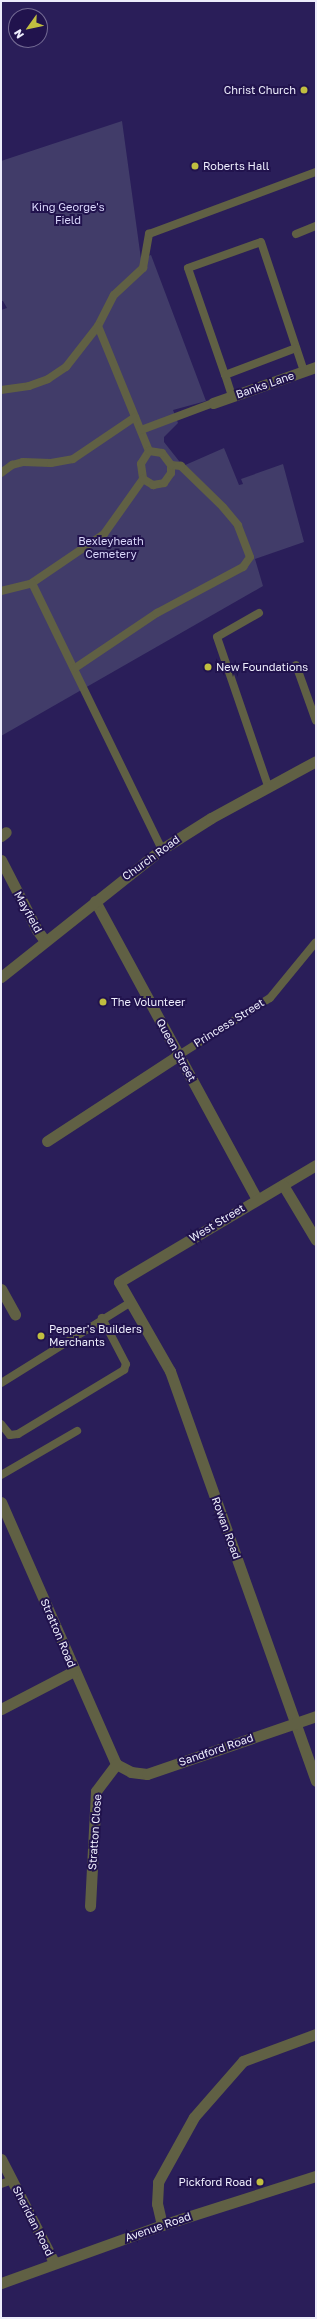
<!DOCTYPE html>
<html>
<head>
<meta charset="utf-8">
<style>
	body { margin:0 }
	#map { position:relative; width:317px; height:2319px; overflow:hidden; background:#2a1e59; font-family:"Golos Text",sans-serif }
	div>[style] { position:absolute }
	.green>* { inset:0; background:#413c69 }
	.service>* { height:8px; margin:-4px; padding:0 4px; transform-origin:4px; border-radius:4px; background:#606044 }
	.minor>* { height:11px; margin:-5.5px; padding:0 5.5px; transform-origin:5.5px; border-radius:5.5px; background:#606044 }
	.tertiary>* { height:11px; margin:-5.5px; padding:0 5.5px; transform-origin:5.5px; border-radius:5.5px; background:#606044 }
	.dots>* { width:11px; height:11px; translate:-50% -50%; box-sizing:border-box; border:2px solid #21134d; border-radius:50% }
	span { translate:-50% -50%; white-space:nowrap; text-align:center; line-height:1.15; -webkit-text-stroke:4px #21134d; paint-order:stroke }
	.poi-label { font-size:11px; color:#ededfc }
	.right { translate:-100% -50%; text-align:right }
	.left { translate:0 -50%; text-align:left }
	.park-label { font-size:11px; color:#d9d7fb }
	.street-label { font-size:11px; color:#ededfc }
	.frame { position:absolute; inset:0; border:2px solid #ededfc; pointer-events:none }
	.north { position:absolute; left:8px; top:8px; width:40px; height:40px; box-sizing:border-box; background:#21134d; border:1px solid #736a93; border-radius:50%; rotate:237deg; font-size:11px; font-weight:700; line-height:16px; text-align:center; color:#ededfc }
	.north::after { content:''; display:block; margin:auto; width:14px; height:18px; background:#c1be40; clip-path:polygon(50% 0,100% 100%,50% 72%,0 100%) }
</style>
</head>
<body>
<div id="map">
	<div class="green">
		<div style="clip-path:polygon(122px 121px,141px 259px,151px 255px,206px 401px,173px 410px,178px 423px,164px 437px,164px 442px,183px 466px,224px 448px,239px 485px,243px 484px,241px 479px,283px 464px,304px 542px,255px 559px,263px 586px,1px 736px,1px 310px,7px 308px,3px 301px,1px 301px,1px 161px)"></div>
	</div>
	<div class="service">
		<div style="left:296px;top:234px;width:22px;rotate:-22deg"></div>
		<div style="left:98px;top:326px;width:35px;rotate:-63deg"></div>
		<div style="left:114px;top:295px;width:40px;rotate:-43deg"></div>
		<div style="left:143px;top:268px;width:35px;rotate:-80deg"></div>
		<div style="left:149px;top:234px;width:178px;rotate:-20.4deg"></div>
		<div style="left:225px;top:375px;width:113px;rotate:-109.1deg"></div>
		<div style="left:188px;top:268px;width:77px;rotate:-19.6deg"></div>
		<div style="left:261px;top:242px;width:136px;rotate:71.6deg"></div>
		<div style="left:1px;top:390px;width:28px;rotate:-8deg"></div>
		<div style="left:29px;top:386px;width:20px;rotate:-20deg"></div>
		<div style="left:48px;top:379px;width:22px;rotate:-34deg"></div>
		<div style="left:66px;top:367px;width:52px;rotate:-52deg"></div>
		<div style="left:98px;top:326px;width:135px;rotate:67.8deg"></div>
		<div style="left:149px;top:451px;width:15px;rotate:122deg"></div>
		<div style="left:141px;top:464px;width:15px;rotate:82deg"></div>
		<div style="left:143px;top:479px;width:67px;rotate:125.3deg"></div>
		<div style="left:104px;top:534px;width:87px;rotate:145.8deg"></div>
		<div style="left:232px;top:396px;width:22px;rotate:-108deg"></div>
		<div style="left:225px;top:375px;width:76px;rotate:-20.8deg"></div>
		<div style="left:141px;top:430px;width:77px;rotate:-20.6deg"></div>
		<div style="left:1px;top:473px;width:14px;rotate:-36deg"></div>
		<div style="left:12px;top:465px;width:11px;rotate:-15deg"></div>
		<div style="left:23px;top:462px;width:28px;rotate:2deg"></div>
		<div style="left:51px;top:463px;width:22px;rotate:-10deg"></div>
		<div style="left:73px;top:459px;width:75px;rotate:-34.1deg"></div>
		<div style="left:143px;top:479px;width:12px;rotate:31deg"></div>
		<div style="left:153px;top:485px;width:11px;rotate:-10deg"></div>
		<div style="left:164px;top:483px;width:12px;rotate:-55deg"></div>
		<div style="left:171px;top:473px;width:8px;rotate:-90deg"></div>
		<div style="left:1px;top:591px;width:32px;rotate:-14deg"></div>
		<div style="left:32px;top:583px;width:296px;rotate:64deg"></div>
		<div style="left:259px;top:613px;width:48px;rotate:150.3deg"></div>
		<div style="left:217px;top:637px;width:157px;rotate:71.1deg"></div>
		<div style="left:296px;top:665px;width:59px;rotate:70.3deg"></div>
		<div style="left:75px;top:668px;width:99px;rotate:-33.9deg"></div>
		<div style="left:157px;top:613px;width:98px;rotate:-28.1deg"></div>
		<div style="left:243px;top:567px;width:12px;rotate:-55deg"></div>
		<div style="left:250px;top:557px;width:34px;rotate:-111deg"></div>
		<div style="left:238px;top:525px;width:23px;rotate:-130deg"></div>
		<div style="left:223px;top:507px;width:59px;rotate:-135.7deg"></div>
		<div style="left:181px;top:466px;width:10px;rotate:-174deg"></div>
		<div style="left:171px;top:465px;width:15px;rotate:-127deg"></div>
		<div style="left:162px;top:453px;width:13px;rotate:-171deg"></div>
		<div style="left:179px;top:1055px;width:107px;rotate:-32.1deg"></div>
		<div style="left:270px;top:998px;width:72px;rotate:-50.6deg"></div>
		<div style="left:1px;top:1383px;width:153px;rotate:-31.9deg"></div>
		<div style="left:1px;top:1424px;width:14px;rotate:51deg"></div>
		<div style="left:10px;top:1435px;width:8px;rotate:-7deg"></div>
		<div style="left:18px;top:1434px;width:124px;rotate:-31.1deg"></div>
		<div style="left:124px;top:1370px;width:6px;rotate:-72deg"></div>
		<div style="left:126px;top:1364px;width:52px;rotate:-117.6deg"></div>
		<div style="left:1px;top:1475px;width:88px;rotate:-30.1deg"></div>
		<div style="left:1px;top:2184px;width:12px;rotate:-20deg"></div>
	</div>
	<div class="minor">
		<div style="left:213px;top:403px;width:109px;rotate:-19.3deg"></div>
		<div style="left:1px;top:836px;width:6px;rotate:-39deg"></div>
		<div style="left:1px;top:860px;width:79px;rotate:62.8deg"></div>
		<div style="left:37px;top:930px;width:14px;rotate:54deg"></div>
		<div style="left:95px;top:901px;width:339px;rotate:61.5deg"></div>
		<div style="left:47px;top:1141px;width:158px;rotate:-33.1deg"></div>
		<div style="left:316px;top:1165px;width:229px;rotate:149.3deg"></div>
		<div style="left:119px;top:1282px;width:103px;rotate:60.2deg"></div>
		<div style="left:170px;top:1371px;width:435px;rotate:70.4deg"></div>
		<div style="left:283px;top:1185px;width:64px;rotate:59deg"></div>
		<div style="left:1px;top:1289px;width:29px;rotate:61deg"></div>
		<div style="left:1px;top:1502px;width:286px;rotate:66.3deg"></div>
		<div style="left:1px;top:1709px;width:82px;rotate:-27.5deg"></div>
		<div style="left:116px;top:1764px;width:17px;rotate:28deg"></div>
		<div style="left:131px;top:1772px;width:16px;rotate:7deg"></div>
		<div style="left:147px;top:1774px;width:179px;rotate:-18.9deg"></div>
		<div style="left:90px;top:1906px;width:115px;rotate:-87deg"></div>
		<div style="left:96px;top:1791px;width:34px;rotate:-53deg"></div>
		<div style="left:1px;top:2159px;width:116px;rotate:62.8deg"></div>
		<div style="left:162px;top:2225px;width:22px;rotate:-103deg"></div>
		<div style="left:157px;top:2204px;width:22px;rotate:-87deg"></div>
		<div style="left:158px;top:2182px;width:74px;rotate:-61deg"></div>
		<div style="left:194px;top:2117px;width:74px;rotate:-48.8deg"></div>
		<div style="left:243px;top:2061px;width:78px;rotate:-20.3deg"></div>
	</div>
	<div class="tertiary">
		<div style="left:1px;top:977px;width:206px;rotate:-38.5deg"></div>
		<div style="left:162px;top:849px;width:58px;rotate:-32.3deg"></div>
		<div style="left:211px;top:818px;width:119px;rotate:-28.5deg"></div>
		<div style="left:1px;top:2283px;width:171px;rotate:-19.8deg"></div>
		<div style="left:162px;top:2225px;width:162px;rotate:-17.7deg"></div>
	</div>
	<div class="dots">
		<div style="left:304px;top:90px;background:#c1be40"></div>
		<div style="left:195px;top:166px;background:#c1be40"></div>
		<div style="left:208px;top:667px;background:#c1be40"></div>
		<div style="left:103px;top:1002px;background:#c1be40"></div>
		<div style="left:41px;top:1336px;background:#c1be40"></div>
		<div style="left:260px;top:2182px;background:#c1be40"></div>
	</div>
	<div class="poi-label">
		<span class="right" style="left:296px;top:90px">Christ Church</span>
		<span class="left" style="left:203px;top:166px">Roberts Hall</span>
		<span class="left" style="left:216px;top:667px">New Foundations</span>
		<span class="left" style="left:111px;top:1002px">The Volunteer</span>
		<span class="left" style="left:49px;top:1336px">Pepper's Builders<br>Merchants</span>
		<span class="right" style="left:252px;top:2182px">Pickford Road</span>
	</div>
	<div class="park-label">
		<span style="left:68px;top:214px">King George's<br>Field</span>
		<span style="left:111px;top:548px">Bexleyheath<br>Cemetery</span>
	</div>
	<div class="street-label">
		<span style="left:265px;top:385px;rotate:-19deg">Banks Lane</span>
		<span style="left:151px;top:858px;rotate:-36deg">Church Road</span>
		<span style="left:28px;top:912px;rotate:61deg">Mayfield</span>
		<span style="left:229px;top:1023px;rotate:-32deg">Princess Street</span>
		<span style="left:176px;top:1050px;rotate:61deg">Queen Street</span>
		<span style="left:217px;top:1223px;rotate:-31deg">West Street</span>
		<span style="left:226px;top:1528px;rotate:70deg">Rowan Road</span>
		<span style="left:58px;top:1633px;rotate:67deg">Stratton Road</span>
		<span style="left:216px;top:1750px;rotate:-19deg">Sandford Road</span>
		<span style="left:95px;top:1832px;rotate:-86deg">Stratton Close</span>
		<span style="left:33px;top:2221px;rotate:63deg">Sheridan Road</span>
		<span style="left:158px;top:2227px;rotate:-19deg">Avenue Road</span>
	</div>
	<div class="frame"></div>
	<div class="north">N</div>
</div>
</body>
</html>
